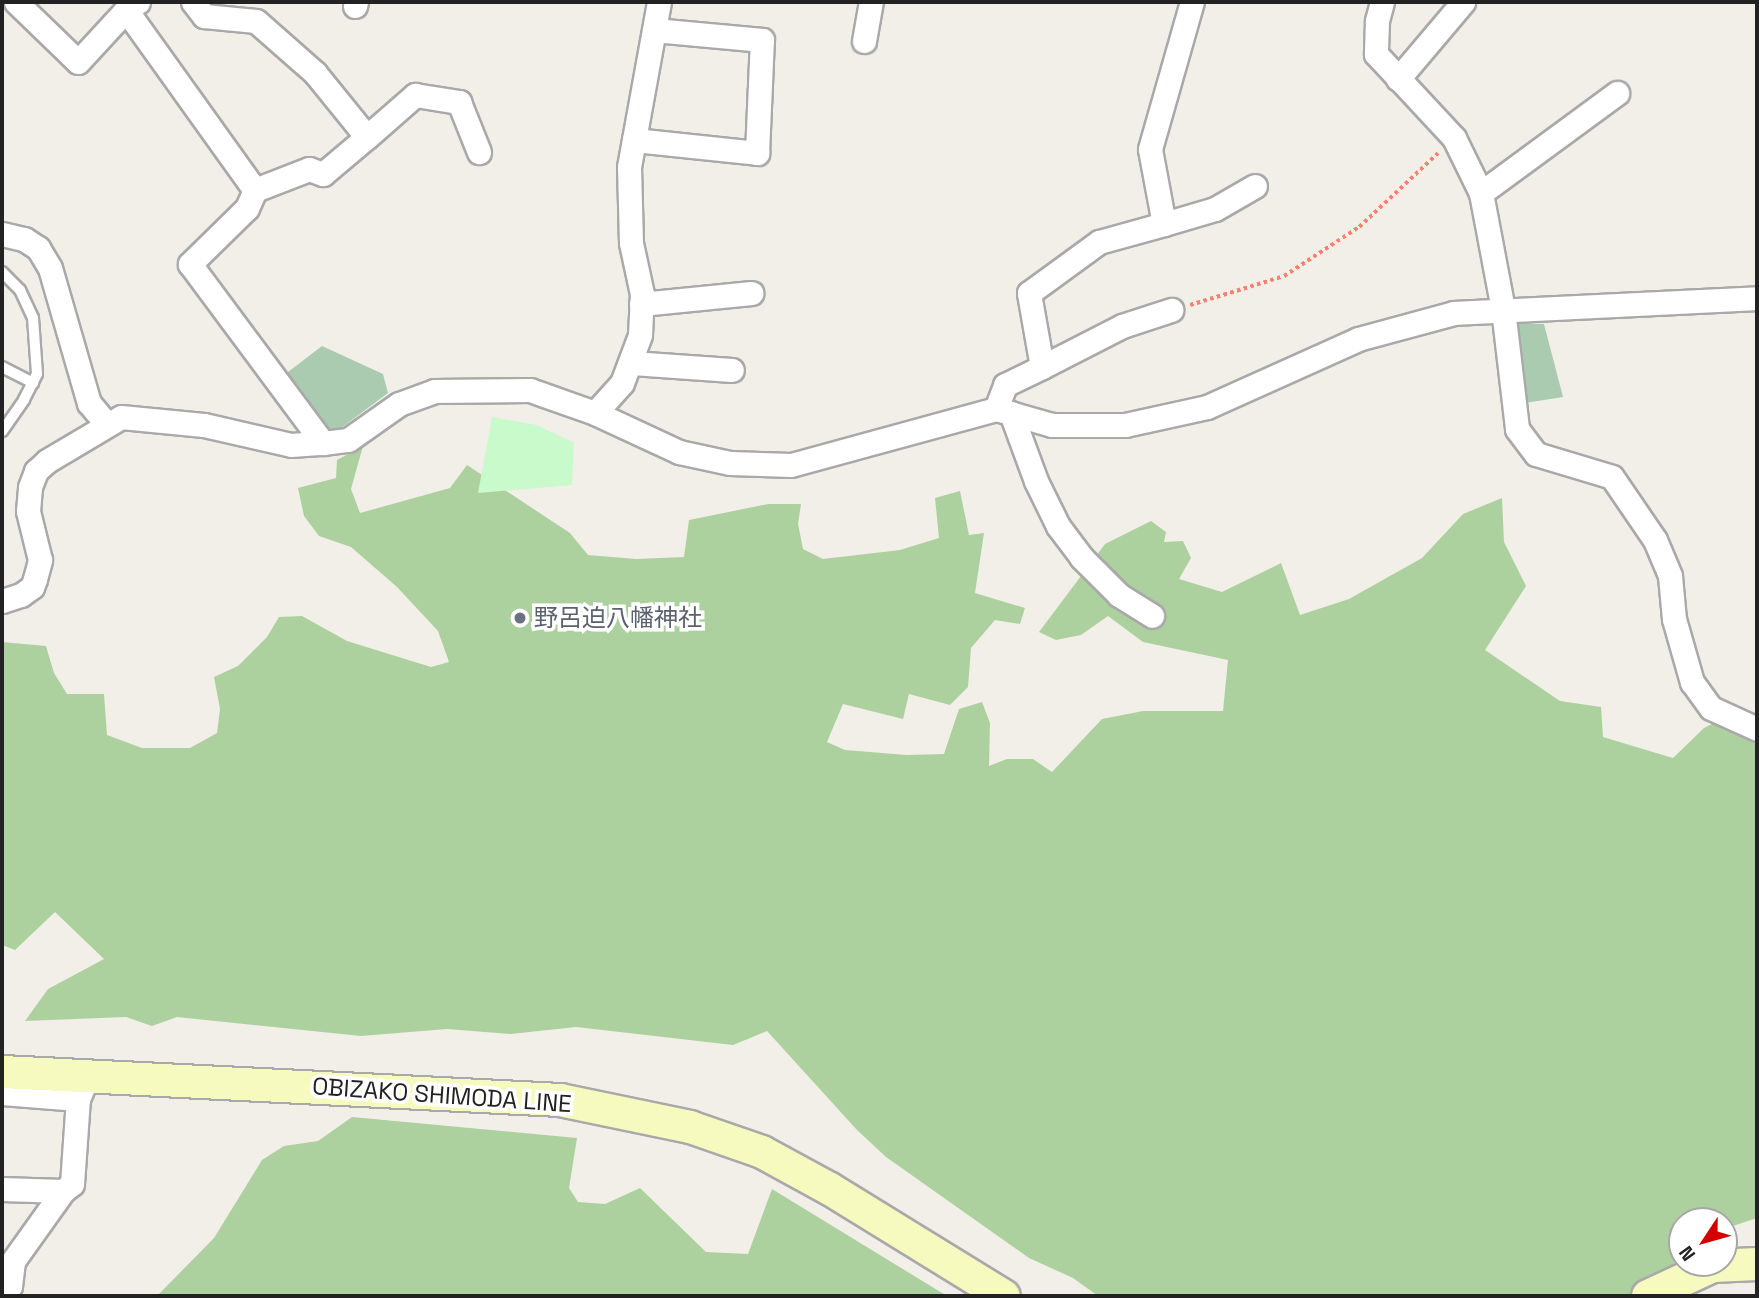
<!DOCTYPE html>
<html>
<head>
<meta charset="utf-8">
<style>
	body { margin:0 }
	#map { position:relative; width:1759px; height:1298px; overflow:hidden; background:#f2efe9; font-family:"Space Grotesk","Noto Sans JP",sans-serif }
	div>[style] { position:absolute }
	.forest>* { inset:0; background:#add19e }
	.cemetery>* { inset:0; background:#aacbaf }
	.park>* { inset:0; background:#c8facc }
	.path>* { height:3.5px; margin-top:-1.75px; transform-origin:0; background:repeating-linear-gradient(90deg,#fa8072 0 3.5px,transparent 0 7px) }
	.roads { filter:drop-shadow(2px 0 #a9a9a9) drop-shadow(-2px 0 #a9a9a9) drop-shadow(0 2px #a9a9a9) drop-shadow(0 -2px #a9a9a9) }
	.service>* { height:10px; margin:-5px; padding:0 5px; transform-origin:5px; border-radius:5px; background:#fff }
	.minor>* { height:23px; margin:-11.5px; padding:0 11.5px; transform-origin:11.5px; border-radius:11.5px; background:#fff }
	.secondary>* { height:32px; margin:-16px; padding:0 16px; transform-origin:16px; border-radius:16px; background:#f7fabf }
	.dots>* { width:19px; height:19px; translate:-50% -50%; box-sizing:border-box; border:4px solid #fff; border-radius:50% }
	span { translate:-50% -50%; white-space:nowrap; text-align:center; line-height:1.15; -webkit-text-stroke:7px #fff; paint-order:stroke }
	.worship-label { font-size:24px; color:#5b616d }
	.left { translate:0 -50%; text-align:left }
	.street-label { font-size:24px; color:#222 }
	.frame { position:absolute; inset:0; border:4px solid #222; pointer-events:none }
	.north { position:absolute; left:1668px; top:1207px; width:70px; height:70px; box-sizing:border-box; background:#fff; border:2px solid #a7a7a7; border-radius:50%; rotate:234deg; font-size:19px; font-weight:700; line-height:28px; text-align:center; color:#222 }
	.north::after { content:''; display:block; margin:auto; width:24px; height:32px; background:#d40000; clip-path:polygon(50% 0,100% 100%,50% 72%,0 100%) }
</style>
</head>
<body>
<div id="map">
	<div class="forest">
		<div style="clip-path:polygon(363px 446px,351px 489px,360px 513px,450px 488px,467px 465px,570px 533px,588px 555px,636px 559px,684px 557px,689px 520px,768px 504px,801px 504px,798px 524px,803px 549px,823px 559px,900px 550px,939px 538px,935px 498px,960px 491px,969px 535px,984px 533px,975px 593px,1025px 608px,1020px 624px,995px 620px,971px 648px,968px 687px,950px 705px,909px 694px,903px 719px,843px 704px,827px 742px,845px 750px,907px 755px,944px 754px,959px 709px,982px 702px,990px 723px,989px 766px,1007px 759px,1033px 759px,1052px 772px,1102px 719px,1143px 711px,1223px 711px,1228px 660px,1143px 642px,1108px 616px,1081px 635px,1056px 640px,1039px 632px,1105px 544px,1151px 521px,1166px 532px,1164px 542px,1183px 541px,1191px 558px,1179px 579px,1222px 592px,1281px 563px,1300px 615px,1349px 599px,1422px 558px,1463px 514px,1502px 498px,1504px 542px,1526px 586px,1485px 650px,1560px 701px,1601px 707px,1603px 737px,1673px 758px,1704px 728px,1739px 710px,1757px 716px,1757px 1218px,1724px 1229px,1724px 1221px,1682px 1221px,1682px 1257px,1663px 1273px,1651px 1296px,1098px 1296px,1073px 1278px,1029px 1258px,886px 1157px,857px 1130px,767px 1031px,733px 1045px,576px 1027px,511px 1034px,447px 1029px,361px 1036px,177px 1017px,152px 1026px,126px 1017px,25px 1021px,48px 989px,104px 959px,55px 912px,15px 950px,2px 945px,2px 642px,46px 646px,54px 673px,67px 694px,104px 694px,107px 735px,142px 748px,190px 748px,217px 733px,220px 709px,214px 677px,238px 666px,267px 637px,279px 617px,302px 616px,347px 641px,431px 667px,449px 662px,438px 631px,397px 587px,351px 547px,319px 536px,304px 516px,298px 488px,336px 478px,337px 460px)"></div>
		<div style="clip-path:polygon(352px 1117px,577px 1138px,569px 1188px,578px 1202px,605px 1204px,640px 1188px,706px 1252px,748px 1254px,772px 1189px,947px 1296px,157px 1296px,214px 1238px,262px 1160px,284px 1146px,318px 1141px)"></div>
	</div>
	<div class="cemetery">
		<div style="clip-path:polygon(1514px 323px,1544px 324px,1563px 397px,1525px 403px)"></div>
		<div style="clip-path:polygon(322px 346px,383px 374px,388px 393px,337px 431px,327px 431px,284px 375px)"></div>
	</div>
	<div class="park">
		<div style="clip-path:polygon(492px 417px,537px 425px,574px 443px,572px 485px,478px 493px)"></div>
	</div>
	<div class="path">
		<div style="left:1190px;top:305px;width:98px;rotate:-17.1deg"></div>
		<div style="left:1284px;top:276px;width:90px;rotate:-33.2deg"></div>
		<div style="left:1359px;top:227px;width:108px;rotate:-43.1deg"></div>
	</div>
	<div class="roads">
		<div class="service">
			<div style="left:2px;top:272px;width:25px;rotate:45deg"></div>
			<div style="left:20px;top:290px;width:31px;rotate:65deg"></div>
			<div style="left:33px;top:318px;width:56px;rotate:85.9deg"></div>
			<div style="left:37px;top:374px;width:29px;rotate:117deg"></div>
			<div style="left:24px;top:400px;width:38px;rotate:125deg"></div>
			<div style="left:2px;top:367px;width:35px;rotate:27deg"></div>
		</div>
		<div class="minor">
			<div style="left:16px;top:2px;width:86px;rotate:44.1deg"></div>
			<div style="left:78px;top:62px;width:71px;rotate:-47.3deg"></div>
			<div style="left:138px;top:2px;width:14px;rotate:146deg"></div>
			<div style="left:126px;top:10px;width:221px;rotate:54.4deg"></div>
			<div style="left:255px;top:190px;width:20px;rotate:114deg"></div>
			<div style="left:247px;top:208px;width:80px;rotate:135.5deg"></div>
			<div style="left:190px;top:264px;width:223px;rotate:53.4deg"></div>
			<div style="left:193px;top:2px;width:18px;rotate:52deg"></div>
			<div style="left:204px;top:16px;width:52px;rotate:5.5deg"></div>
			<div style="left:256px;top:21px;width:79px;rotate:41.4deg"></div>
			<div style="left:315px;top:73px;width:82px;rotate:50.9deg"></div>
			<div style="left:367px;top:137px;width:64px;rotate:-41.2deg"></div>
			<div style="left:415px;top:95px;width:45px;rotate:9deg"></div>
			<div style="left:459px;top:102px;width:54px;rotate:68.2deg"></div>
			<div style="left:1382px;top:2px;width:20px;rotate:105deg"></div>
			<div style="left:1377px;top:21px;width:33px;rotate:92deg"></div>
			<div style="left:1376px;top:54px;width:115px;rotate:47.1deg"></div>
			<div style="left:1454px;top:138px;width:61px;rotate:63.9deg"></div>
			<div style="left:1481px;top:193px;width:118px;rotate:79.3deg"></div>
			<div style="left:1503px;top:309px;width:121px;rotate:83.3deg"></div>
			<div style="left:1517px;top:429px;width:31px;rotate:53deg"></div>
			<div style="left:1536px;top:454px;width:79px;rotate:16.8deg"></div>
			<div style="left:1612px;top:477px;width:76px;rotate:55.7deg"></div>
			<div style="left:1655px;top:540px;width:39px;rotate:67deg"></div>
			<div style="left:1670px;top:576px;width:43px;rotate:84.7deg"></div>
			<div style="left:1674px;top:619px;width:66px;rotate:74.1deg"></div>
			<div style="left:1692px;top:682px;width:32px;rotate:54deg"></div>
			<div style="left:1711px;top:708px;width:51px;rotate:24.5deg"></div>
			<div style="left:355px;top:6px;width:4px;rotate:-76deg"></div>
			<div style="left:864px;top:41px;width:40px;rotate:-80deg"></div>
			<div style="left:1398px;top:79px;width:101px;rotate:-49.8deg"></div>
			<div style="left:634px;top:140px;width:124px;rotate:6deg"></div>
			<div style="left:757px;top:153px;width:113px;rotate:-87.5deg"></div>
			<div style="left:762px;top:40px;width:108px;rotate:-174.7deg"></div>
			<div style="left:255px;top:190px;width:58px;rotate:-21.3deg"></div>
			<div style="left:309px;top:169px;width:15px;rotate:20deg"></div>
			<div style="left:323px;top:174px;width:57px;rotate:-40.1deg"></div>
			<div style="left:1481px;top:193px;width:169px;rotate:-36.3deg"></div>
			<div style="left:1164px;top:224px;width:53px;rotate:-16.4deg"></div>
			<div style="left:1215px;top:209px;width:46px;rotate:-29.9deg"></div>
			<div style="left:2px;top:234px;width:23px;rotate:13deg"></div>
			<div style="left:24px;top:239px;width:17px;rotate:33deg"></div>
			<div style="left:38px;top:248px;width:23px;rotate:59deg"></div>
			<div style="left:50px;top:268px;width:141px;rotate:73.9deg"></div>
			<div style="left:89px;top:403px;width:26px;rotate:50deg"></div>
			<div style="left:641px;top:304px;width:111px;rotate:-5.7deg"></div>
			<div style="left:632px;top:363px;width:100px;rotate:4deg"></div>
			<div style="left:1042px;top:367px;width:90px;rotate:-27.1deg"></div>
			<div style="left:1122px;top:326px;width:52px;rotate:-18.1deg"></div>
			<div style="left:996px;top:409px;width:26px;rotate:-69deg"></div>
			<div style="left:1005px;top:385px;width:41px;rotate:-25.9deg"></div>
			<div style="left:1042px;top:367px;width:75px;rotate:-100deg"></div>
			<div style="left:1029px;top:293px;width:87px;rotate:-36.1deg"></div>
			<div style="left:1099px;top:242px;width:67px;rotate:-15.5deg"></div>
			<div style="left:1164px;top:224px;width:76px;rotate:-100.6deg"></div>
			<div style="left:1150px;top:149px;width:153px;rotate:-74.1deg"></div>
			<div style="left:595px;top:413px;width:40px;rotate:-48deg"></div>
			<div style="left:622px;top:383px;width:51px;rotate:-69.4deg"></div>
			<div style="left:640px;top:335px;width:41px;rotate:-87.2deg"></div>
			<div style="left:642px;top:294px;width:52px;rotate:-102.2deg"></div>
			<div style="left:631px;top:243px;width:76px;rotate:-91.5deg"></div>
			<div style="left:629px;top:167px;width:168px;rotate:-79.7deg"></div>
			<div style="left:1011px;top:413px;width:72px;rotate:69.8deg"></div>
			<div style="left:1036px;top:481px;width:50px;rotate:63.9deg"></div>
			<div style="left:1058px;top:526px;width:39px;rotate:53deg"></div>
			<div style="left:1081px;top:557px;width:54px;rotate:45deg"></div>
			<div style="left:1119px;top:595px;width:39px;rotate:32deg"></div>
			<div style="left:2px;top:601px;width:20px;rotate:-18deg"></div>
			<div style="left:21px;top:595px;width:14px;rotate:-36deg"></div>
			<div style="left:32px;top:587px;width:9px;rotate:-69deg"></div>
			<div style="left:35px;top:579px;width:20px;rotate:-75deg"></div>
			<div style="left:40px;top:560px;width:50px;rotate:-103.8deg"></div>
			<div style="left:28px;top:511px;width:24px;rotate:-85deg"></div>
			<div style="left:30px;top:487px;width:17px;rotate:-69deg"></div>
			<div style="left:36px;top:471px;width:15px;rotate:-42deg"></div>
			<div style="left:47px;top:461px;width:86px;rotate:-30.7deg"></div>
			<div style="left:121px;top:417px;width:83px;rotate:5.5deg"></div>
			<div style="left:204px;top:425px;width:89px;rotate:12.9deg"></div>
			<div style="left:291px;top:445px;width:32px;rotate:-4deg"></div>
			<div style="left:323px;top:443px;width:25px;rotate:-7deg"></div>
			<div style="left:348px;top:440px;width:62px;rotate:-35.2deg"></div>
			<div style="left:399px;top:404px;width:37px;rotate:-20deg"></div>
			<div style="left:434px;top:391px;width:96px;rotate:-0.6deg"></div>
			<div style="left:530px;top:390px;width:69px;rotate:19.5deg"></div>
			<div style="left:595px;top:413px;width:93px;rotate:24.9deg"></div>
			<div style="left:679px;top:452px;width:52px;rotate:12.2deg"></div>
			<div style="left:730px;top:463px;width:61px;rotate:1.9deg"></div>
			<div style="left:791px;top:465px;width:213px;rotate:-15.3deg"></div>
			<div style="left:996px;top:409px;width:58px;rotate:15.9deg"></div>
			<div style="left:1052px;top:425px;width:73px"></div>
			<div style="left:1125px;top:425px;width:84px;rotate:-12.4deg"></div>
			<div style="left:1207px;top:407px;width:166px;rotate:-24.2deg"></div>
			<div style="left:1358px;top:339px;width:99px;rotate:-15.2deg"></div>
			<div style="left:1454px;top:313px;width:303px;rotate:-2.8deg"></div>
			<div style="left:2px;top:1093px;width:76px;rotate:4.5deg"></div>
			<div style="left:2px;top:1189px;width:61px;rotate:1.9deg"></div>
			<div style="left:2px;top:1286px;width:8px"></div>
			<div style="left:10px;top:1286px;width:25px;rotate:-83deg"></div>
			<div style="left:13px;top:1261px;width:86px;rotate:-54.5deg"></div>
			<div style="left:63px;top:1191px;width:11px;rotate:-38deg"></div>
			<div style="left:72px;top:1184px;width:85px;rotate:-86deg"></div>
			<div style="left:78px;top:1099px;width:23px;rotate:-67deg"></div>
		</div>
		<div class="secondary">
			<div style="left:2px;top:1072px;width:559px;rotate:2.87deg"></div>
			<div style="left:560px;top:1100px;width:133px;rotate:11.7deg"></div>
			<div style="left:690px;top:1127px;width:76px;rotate:19.1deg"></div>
			<div style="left:762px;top:1152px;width:77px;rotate:28.6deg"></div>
			<div style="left:830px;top:1189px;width:204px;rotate:31.6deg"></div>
			<div style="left:1648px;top:1296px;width:72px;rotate:-24.8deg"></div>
			<div style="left:1713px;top:1266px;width:44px;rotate:-2.6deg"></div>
		</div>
	</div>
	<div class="dots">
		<div style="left:520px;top:618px;background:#6b7280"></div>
	</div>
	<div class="worship-label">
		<span class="left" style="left:534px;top:618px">野呂迫八幡神社</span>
	</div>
	<div class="street-label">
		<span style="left:442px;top:1095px;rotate:4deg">OBIZAKO SHIMODA LINE</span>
	</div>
	<div class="frame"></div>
	<div class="north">N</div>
</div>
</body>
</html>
